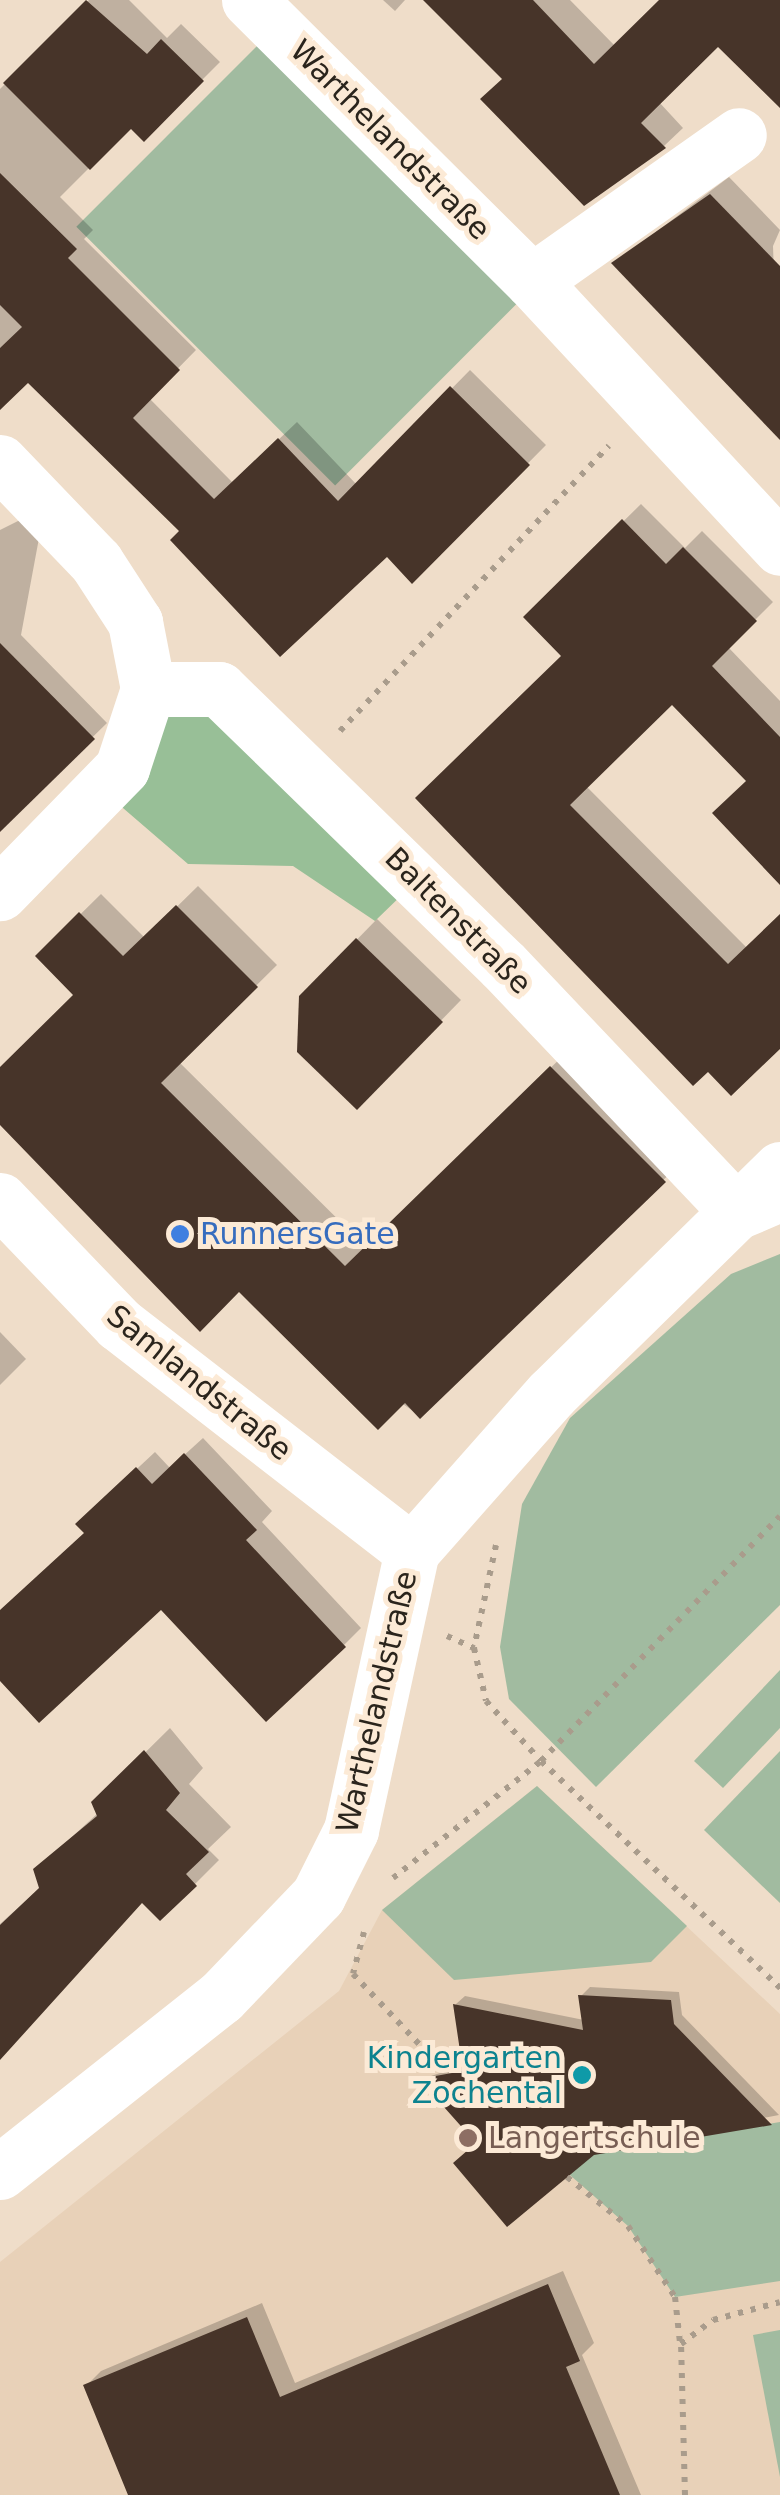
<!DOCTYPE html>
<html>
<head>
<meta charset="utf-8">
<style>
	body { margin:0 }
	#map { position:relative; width:780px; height:2495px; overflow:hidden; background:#efddc9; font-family:"DejaVu Sans",sans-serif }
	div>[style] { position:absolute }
	.built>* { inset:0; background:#e8d1b8 }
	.green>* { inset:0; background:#a1bba0; transform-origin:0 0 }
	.forest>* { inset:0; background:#98bf97 }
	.shadow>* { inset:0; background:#0003 }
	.building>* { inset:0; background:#473429 }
	.path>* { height:6px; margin-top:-3px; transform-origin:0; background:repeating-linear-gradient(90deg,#a99c8c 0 5px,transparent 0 13px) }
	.minor>* { height:55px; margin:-27.5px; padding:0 27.5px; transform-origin:27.5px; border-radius:27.5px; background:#fff }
	.dots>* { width:28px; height:28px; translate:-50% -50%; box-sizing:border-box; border:5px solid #fcead6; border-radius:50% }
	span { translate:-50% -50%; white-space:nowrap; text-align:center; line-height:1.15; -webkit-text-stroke:10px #fcead6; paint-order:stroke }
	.street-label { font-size:30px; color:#2a241c }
	.shop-label { font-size:30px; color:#366cbe }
	.left { translate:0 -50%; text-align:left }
	.culture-label { font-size:30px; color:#0d838f }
	.right { translate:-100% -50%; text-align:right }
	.education-label { font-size:30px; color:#785e54 }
</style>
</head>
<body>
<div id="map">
	<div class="built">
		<div style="clip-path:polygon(537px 1786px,780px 2014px,780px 2495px,0 2495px,0 2262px,339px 1991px,382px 1910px)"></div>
	</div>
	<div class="green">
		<div style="left:263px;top:40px;width:366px;height:264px;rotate:45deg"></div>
		<div style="clip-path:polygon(780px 1254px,780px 1605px,596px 1787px,509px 1699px,500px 1647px,522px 1504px,570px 1418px,731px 1274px)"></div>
		<div style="clip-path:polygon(780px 1670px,780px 1728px,723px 1788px,694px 1761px)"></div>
		<div style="clip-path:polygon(780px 1751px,780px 1903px,704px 1830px)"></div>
		<div style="clip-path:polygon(537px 1786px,687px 1926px,651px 1962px,454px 1980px,382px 1910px)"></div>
		<div style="clip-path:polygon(780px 2122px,780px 2281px,675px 2297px,628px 2226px,554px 2161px)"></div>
		<div style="clip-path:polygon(780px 2330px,780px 2477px,753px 2335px)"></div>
	</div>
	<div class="forest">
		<div style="clip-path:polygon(214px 701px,409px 888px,375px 921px,293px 866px,188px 864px,116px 802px,159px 709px)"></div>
	</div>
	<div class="shadow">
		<div style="clip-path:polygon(89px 0,129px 0,167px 38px,181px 24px,220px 62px,144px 138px,131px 126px,60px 197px,93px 230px,84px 239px,196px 350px,149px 398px,233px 483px,297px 422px,357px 485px,470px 370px,546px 445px,412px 581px,387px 554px,182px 531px,28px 380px,0 406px,0 89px)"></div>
		<div style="clip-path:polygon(383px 0,405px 0,395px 11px)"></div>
		<div style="clip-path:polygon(426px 0,570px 0,615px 46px,662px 0,780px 0,780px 105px,718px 43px,659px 102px,683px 128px,664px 146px,505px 78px)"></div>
		<div style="clip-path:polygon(729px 177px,780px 230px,773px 246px,780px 435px,615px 263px)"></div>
		<div style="clip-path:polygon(641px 504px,685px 548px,702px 531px,773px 602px,728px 647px,780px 701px,780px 875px,749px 781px,672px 701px,586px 786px,747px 948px,780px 917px,780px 1045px,418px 798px,565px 655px,526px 617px)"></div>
		<div style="clip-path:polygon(34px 513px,42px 522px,21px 635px,107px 723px,18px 810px,0 792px,0 530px)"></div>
		<div style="clip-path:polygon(198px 886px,277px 965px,179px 1062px,366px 1247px,571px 1048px,684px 1160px,420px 1416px,0 1122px,0 1070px,76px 994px,38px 956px,101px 894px,145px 938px)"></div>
		<div style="clip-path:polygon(377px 919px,461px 1000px,357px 1107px,301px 997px)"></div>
		<div style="clip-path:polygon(0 1332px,26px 1359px,0 1385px)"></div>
		<div style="clip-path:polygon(203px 1438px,272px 1511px,262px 1522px,361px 1628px,344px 1645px,161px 1606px,0 1677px,0 1611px,86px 1532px,96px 1507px,155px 1452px,170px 1468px)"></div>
		<div style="clip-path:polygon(170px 1728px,203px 1768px,189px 1784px,231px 1827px,208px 1849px,219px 1860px,195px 1884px,144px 1900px,0 2056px,0 1924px,41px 1887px,36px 1870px,98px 1813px,94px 1803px)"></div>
		<div style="clip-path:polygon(590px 1987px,679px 1992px,682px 2015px,779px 2115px,592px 2152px,479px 2142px,422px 2079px,464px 2065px,456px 2004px,465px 1996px,584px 2020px,581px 1996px)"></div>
		<div style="clip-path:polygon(563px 2271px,594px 2343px,582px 2355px,641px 2495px,131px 2495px,86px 2386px,101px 2371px,262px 2303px,295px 2383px)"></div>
	</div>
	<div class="building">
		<div style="clip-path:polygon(86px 0,147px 54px,161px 39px,204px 81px,144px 142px,131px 129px,90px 170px,3px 83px)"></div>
		<div style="clip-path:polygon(423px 0,533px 0,594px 64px,659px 0,780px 0,780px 108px,718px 47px,641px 123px,666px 148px,584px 206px,480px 99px,502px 79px)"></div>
		<div style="clip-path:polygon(0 173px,77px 249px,68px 258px,180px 370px,133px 418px,214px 499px,278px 438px,338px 501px,450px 386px,530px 465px,412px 584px,387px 557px,280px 657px,170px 540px,179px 531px,28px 383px,0 410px,0 348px,22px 327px,0 305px)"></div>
		<div style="clip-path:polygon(710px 194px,780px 266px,780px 440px,611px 263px)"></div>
		<div style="clip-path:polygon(622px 519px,666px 564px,683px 547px,757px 621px,712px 666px,780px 737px,780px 885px,712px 813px,746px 781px,672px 705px,570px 805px,728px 964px,780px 914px,780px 1049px,731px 1096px,708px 1072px,693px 1086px,415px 798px,561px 656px,523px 617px)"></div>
		<div style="clip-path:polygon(0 643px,95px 739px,0 832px)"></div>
		<div style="clip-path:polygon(176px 905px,258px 987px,161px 1083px,345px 1266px,550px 1066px,666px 1182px,420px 1419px,405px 1403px,378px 1430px,239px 1292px,200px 1332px,0 1125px,0 1067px,73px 995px,35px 956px,79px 912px,123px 956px)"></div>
		<div style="clip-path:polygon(356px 938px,443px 1022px,357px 1110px,297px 1052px,299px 996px)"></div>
		<div style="clip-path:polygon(184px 1453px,257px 1530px,246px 1540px,346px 1647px,266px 1722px,161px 1610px,39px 1723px,0 1681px,0 1610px,84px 1533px,75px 1524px,136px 1467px,152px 1484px)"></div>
		<div style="clip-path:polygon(144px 1750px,180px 1793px,166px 1810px,209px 1852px,186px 1874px,197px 1886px,160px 1921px,142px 1903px,0 2060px,0 1925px,39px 1888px,33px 1869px,97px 1816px,91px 1802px)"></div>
		<div style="clip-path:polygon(578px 1995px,671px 2000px,674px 2024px,772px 2125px,594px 2155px,507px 2227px,453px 2163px,476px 2143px,419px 2079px,463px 2071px,453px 2004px,583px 2030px)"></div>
		<div style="clip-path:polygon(548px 2284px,580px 2361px,566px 2367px,620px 2495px,128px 2495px,83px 2385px,247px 2317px,280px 2397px)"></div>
	</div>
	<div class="path">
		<div style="left:340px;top:731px;width:392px;rotate:-46.7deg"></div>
		<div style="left:496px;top:1545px;width:105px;rotate:102.1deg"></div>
		<div style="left:474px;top:1648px;width:54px;rotate:77.2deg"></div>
		<div style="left:486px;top:1701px;width:81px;rotate:47.5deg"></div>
		<div style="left:541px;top:1761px;width:342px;rotate:-45.7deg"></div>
		<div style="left:447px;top:1636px;width:30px;rotate:24deg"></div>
		<div style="left:393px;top:1878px;width:189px;rotate:-38.3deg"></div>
		<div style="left:541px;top:1761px;width:330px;rotate:43.5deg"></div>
		<div style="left:364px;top:1932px;width:43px;rotate:104.7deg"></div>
		<div style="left:353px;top:1974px;width:120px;rotate:46.7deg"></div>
		<div style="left:567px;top:2177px;width:78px;rotate:38.8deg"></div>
		<div style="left:628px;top:2226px;width:85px;rotate:56.5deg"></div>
		<div style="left:675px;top:2297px;width:46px;rotate:83.8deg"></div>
		<div style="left:685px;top:2495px;width:151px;rotate:-91.5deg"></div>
		<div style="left:681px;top:2344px;width:40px;rotate:-37deg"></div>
		<div style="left:713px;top:2320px;width:69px;rotate:-15deg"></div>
	</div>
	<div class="minor">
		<div style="left:249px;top:0;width:399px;rotate:44.8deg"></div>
		<div style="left:532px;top:281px;width:364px;rotate:47.1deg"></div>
		<div style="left:532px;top:281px;width:253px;rotate:-35.2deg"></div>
		<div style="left:0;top:462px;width:139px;rotate:46.2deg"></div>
		<div style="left:96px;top:562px;width:72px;rotate:57deg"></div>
		<div style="left:135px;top:622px;width:68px;rotate:79deg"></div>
		<div style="left:148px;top:689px;width:83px;rotate:108.2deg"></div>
		<div style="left:122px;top:768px;width:175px;rotate:134.3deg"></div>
		<div style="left:148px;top:689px;width:71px"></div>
		<div style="left:219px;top:689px;width:396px;rotate:44.2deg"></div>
		<div style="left:503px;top:965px;width:340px;rotate:46.5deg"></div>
		<div style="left:737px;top:1212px;width:39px;rotate:-23deg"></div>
		<div style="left:0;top:1200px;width:172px;rotate:46.2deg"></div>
		<div style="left:119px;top:1324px;width:371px;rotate:37.8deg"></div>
		<div style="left:0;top:2172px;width:282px;rotate:-38.4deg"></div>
		<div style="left:221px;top:1997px;width:140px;rotate:-46.2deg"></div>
		<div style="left:318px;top:1896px;width:74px;rotate:-63.4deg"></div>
		<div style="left:351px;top:1830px;width:286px;rotate:-77.7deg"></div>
		<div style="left:412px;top:1551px;width:210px;rotate:-48.5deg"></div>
		<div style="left:551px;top:1394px;width:321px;rotate:-44.5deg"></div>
	</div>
	<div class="dots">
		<div style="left:180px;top:1234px;background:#3f7fe0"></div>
		<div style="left:582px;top:2075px;background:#0f9aa8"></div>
		<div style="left:468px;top:2138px;background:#8d6e63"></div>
	</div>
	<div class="street-label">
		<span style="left:390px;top:140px;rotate:45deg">Warthelandstraße</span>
		<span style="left:458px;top:921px;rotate:45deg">Baltenstraße</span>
		<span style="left:199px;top:1383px;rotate:39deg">Samlandstraße</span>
		<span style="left:377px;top:1702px;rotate:-77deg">Warthelandstraße</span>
	</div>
	<div class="shop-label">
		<span class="left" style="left:200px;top:1234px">RunnersGate</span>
	</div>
	<div class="culture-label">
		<span class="right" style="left:562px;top:2075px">Kindergarten<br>Zochental</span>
	</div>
	<div class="education-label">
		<span class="left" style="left:488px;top:2138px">Langertschule</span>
	</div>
</div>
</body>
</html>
